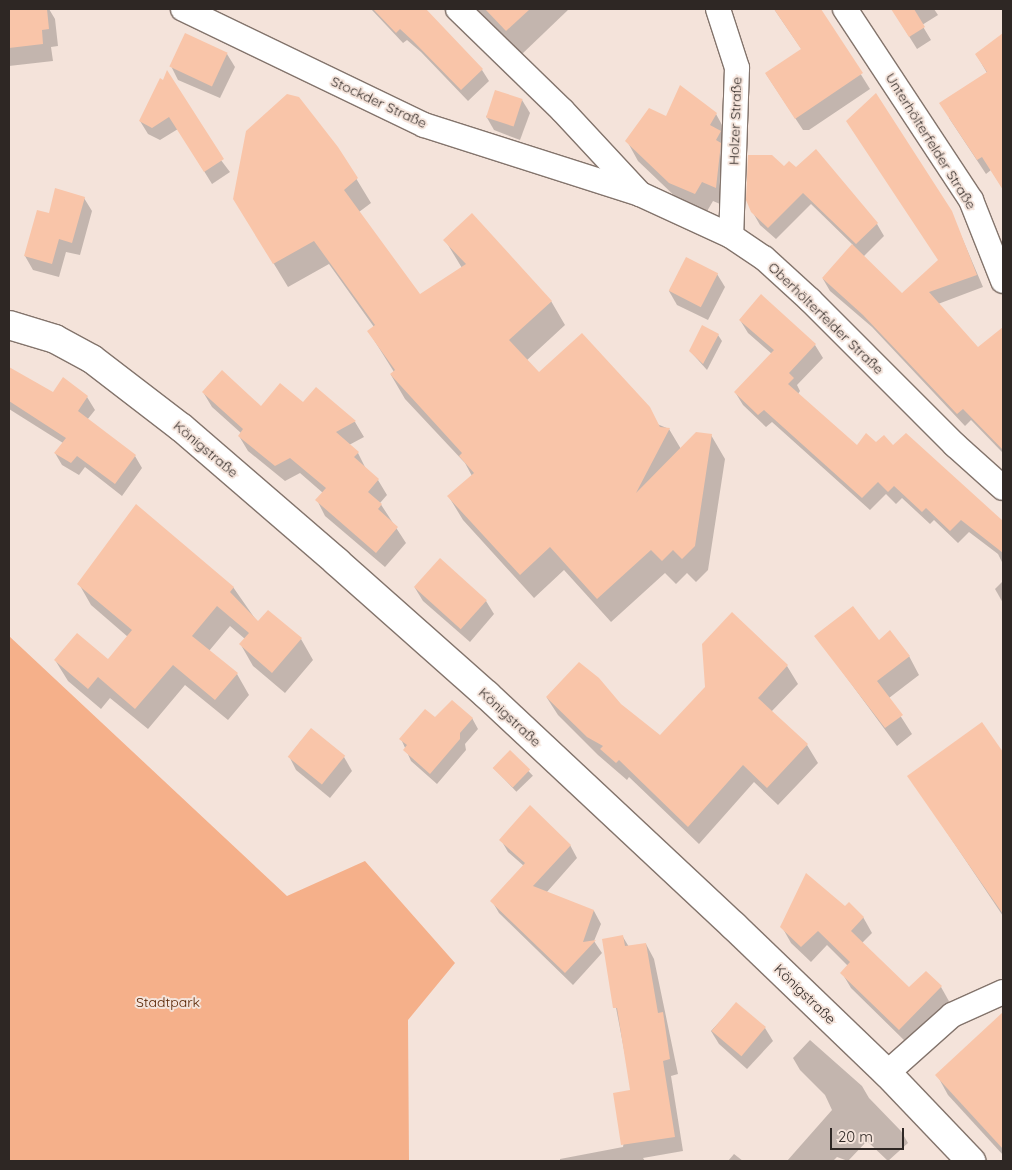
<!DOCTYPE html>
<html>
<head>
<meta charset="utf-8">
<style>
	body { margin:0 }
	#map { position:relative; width:1012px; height:1170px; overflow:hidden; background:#f4e3da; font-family:Quicksand,sans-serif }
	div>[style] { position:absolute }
	.green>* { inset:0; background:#f5b08a }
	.shadow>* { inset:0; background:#0003; transform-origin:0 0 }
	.building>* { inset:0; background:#f9c5a9; transform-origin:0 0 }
	.roads { filter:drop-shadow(1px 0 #83746c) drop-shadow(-1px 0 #83746c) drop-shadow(0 1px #83746c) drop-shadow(0 -1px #83746c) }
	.minor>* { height:24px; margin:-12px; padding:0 12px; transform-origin:12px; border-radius:12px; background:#fff }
	.secondary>* { height:28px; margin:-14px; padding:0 14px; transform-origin:14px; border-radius:14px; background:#fff }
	span { translate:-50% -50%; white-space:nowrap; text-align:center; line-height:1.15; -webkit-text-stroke:4px #f4e3da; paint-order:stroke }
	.street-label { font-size:14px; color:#2e2724 }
	.park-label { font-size:14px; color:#572300 }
	.frame { position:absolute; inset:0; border:10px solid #2e2724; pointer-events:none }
	.scale { position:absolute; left:830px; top:1128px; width:74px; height:22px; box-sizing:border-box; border:2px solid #2e2724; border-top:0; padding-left:6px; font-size:15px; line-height:18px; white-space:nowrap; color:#2e2724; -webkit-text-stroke:4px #f4e3da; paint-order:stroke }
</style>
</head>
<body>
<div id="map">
	<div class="green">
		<div style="clip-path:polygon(9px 636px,287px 896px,365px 861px,455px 963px,408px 1020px,409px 1161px,9px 1161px)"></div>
	</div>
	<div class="shadow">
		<div style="clip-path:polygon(9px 9px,49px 9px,55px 19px,58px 46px,51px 47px,53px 61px,9px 66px)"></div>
		<div style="clip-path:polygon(371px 9px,423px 9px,482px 70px,489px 81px,468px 101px,421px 52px,407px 40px,403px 43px)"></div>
		<div style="clip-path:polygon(477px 9px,569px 9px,521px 55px)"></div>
		<div style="clip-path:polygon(774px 9px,820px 9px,870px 89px,809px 130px,803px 130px,766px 74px,802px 50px)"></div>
		<div style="clip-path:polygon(892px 9px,934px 9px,938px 15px,922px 25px,931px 40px,917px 49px)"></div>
		<div style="clip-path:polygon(1003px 35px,1003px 189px,991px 170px,986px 174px,949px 118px,987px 73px,976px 54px)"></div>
		<div style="clip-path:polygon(227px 54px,235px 67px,220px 98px,178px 80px,171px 66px)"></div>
		<div style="clip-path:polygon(160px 80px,230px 172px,212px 184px,178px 129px,160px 140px,148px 134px,140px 121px)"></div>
		<div style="clip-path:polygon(522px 100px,530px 113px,520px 140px,494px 130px,486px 116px)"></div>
		<div style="clip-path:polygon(716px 114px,727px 134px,727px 207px,713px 201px,706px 213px,682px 203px,638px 161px,627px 141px,666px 118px)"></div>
		<div style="clip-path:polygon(337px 147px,371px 203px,359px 212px,420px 296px,462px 268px,445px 240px,551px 301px,565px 325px,526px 361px,539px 374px,669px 429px,681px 449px,711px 435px,725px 459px,708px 570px,696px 582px,687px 573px,676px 584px,665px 573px,611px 622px,564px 570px,534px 598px,463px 520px,449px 497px,472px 476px,465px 463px,405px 399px,391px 375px,394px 372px,369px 332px,374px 327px,329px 264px,288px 287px,249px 223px)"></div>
		<div style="clip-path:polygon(784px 168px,877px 224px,884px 236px,863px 257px,902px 294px,939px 261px,951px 212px,983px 287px,938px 304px,978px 348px,1003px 329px,1002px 452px,971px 420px,965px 426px,872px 327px,830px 291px,823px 279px,853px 245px,811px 204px,776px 239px,760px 225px,752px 211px)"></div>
		<div style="clip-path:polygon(84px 198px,92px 211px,80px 255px,66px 252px,59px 277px,33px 270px,25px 256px,38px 211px,50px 215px)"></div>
		<div style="clip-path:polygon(717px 274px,725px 287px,708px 320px,677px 305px,669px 291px)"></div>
		<div style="clip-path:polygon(761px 296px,815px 345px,823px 358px,797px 385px,800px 391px,798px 394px,857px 446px,876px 444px,893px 447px,1003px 523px,1003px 564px,998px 554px,969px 532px,958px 543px,934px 520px,930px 524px,902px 498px,896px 504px,886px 494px,870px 510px,772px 422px,766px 427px,743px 405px,735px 392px,772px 354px,748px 333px,740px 320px)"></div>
		<div style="clip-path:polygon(718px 335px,722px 341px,707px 370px,690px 351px)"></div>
		<div style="clip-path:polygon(9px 368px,53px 394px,64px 379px,87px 397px,95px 410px,87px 420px,135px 456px,142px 468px,122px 496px,85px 467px,79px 475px,62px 465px,55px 453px,63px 443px,9px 409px)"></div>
		<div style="clip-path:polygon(316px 389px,355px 422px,364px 437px,349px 445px,358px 453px,366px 469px,378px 480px,387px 495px,380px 503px,406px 543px,385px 567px,325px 516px,317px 500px,323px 493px,300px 473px,285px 481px,248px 451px,239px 436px,241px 433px,212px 407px,203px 392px,261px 408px,303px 404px)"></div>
		<div style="clip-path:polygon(1003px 581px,1003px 603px,995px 589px)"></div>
		<div style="clip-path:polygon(79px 584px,233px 587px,258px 623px,301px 639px,313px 660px,285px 693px,253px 666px,241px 645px,245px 639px,230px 626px,209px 651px,237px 674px,249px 695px,228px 720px,185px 685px,148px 729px,110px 698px,101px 709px,68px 681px,55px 660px,108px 661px,128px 637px,91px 605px)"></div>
		<div style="clip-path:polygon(415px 588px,486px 601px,494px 614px,470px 642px,423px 601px)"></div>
		<div style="clip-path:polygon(732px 614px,787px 666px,798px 684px,771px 712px,807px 745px,818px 763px,778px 805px,754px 782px,699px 844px,629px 777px,627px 780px,598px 755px,558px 715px,547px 698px,620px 705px,661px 737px,707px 688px)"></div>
		<div style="clip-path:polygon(816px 636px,878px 641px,909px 656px,919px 675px,889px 698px,912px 734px,897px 746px)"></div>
		<div style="clip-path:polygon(472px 718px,478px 729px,465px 744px,466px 750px,437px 784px,411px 761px,401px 739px,435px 719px)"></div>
		<div style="clip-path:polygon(982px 724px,1003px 754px,1003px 916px,909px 776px)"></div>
		<div style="clip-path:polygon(311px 729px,344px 757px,352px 771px,330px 798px,296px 770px,289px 756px)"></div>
		<div style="left:510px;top:752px;width:33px;height:23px;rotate:46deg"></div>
		<div style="clip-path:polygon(501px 840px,570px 845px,577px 858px,546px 893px,594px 911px,601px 924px,594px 941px,602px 953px,573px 985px,499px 913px,492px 901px,524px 866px,508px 852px)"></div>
		<div style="clip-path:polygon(845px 908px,863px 917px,872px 933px,862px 943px,909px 989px,926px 972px,941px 987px,950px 1003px,909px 1045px,851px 988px,842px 973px,848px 966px,827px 945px,811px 962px,791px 943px,782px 927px)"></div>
		<div style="clip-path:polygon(623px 937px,629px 947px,646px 944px,654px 959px,678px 1074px,671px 1076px,683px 1151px,643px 1158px,645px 1161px,560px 1161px,560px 1159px,623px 1147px,632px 1091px,603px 940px)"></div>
		<div style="clip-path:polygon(736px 1004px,765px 1028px,773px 1041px,747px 1069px,719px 1044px,711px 1031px)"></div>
		<div style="clip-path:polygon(997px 1020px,1003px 1027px,1003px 1155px,948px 1095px,937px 1075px)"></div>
		<div style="clip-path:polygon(810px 1040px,862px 1086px,869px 1098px,901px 1131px,908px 1143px,888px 1161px,867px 1141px,848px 1161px,837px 1157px,833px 1161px,787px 1161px,832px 1110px,825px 1095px,800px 1070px,793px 1058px)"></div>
		<div style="clip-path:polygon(734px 1154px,743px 1161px,728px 1161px)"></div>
	</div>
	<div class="building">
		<div style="clip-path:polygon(9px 9px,47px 9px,49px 29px,42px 30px,43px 44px,9px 48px)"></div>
		<div style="clip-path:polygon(373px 9px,426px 9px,483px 69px,461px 90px,413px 41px,400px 29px,396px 33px)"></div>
		<div style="clip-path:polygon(485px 9px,530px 9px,506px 31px)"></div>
		<div style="clip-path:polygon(774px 9px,821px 9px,863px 73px,795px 119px,765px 73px,801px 49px)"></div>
		<div style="clip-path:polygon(891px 9px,914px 9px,925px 27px,909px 37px)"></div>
		<div style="left:185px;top:33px;width:47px;height:37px;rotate:25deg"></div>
		<div style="clip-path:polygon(1003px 33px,1003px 190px,982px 157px,977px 160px,939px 103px,987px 72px,975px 54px)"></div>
		<div style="clip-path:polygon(167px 70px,224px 159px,204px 172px,169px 117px,152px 128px,139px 121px,160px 78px,163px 80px)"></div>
		<div style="clip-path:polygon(680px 85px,717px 113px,710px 125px,721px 131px,716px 140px,721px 143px,716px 188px,702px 182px,695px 194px,669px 183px,625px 141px,649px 108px,666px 116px)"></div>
		<div style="left:495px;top:90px;width:29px;height:29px;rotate:18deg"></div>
		<div style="clip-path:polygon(876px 93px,952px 211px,977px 275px,929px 292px,978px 347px,1003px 327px,1003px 450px,963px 409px,957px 414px,863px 315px,822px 278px,852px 244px,902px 293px,938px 260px,846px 121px)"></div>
		<div style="clip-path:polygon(287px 94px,299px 97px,338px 147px,358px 178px,344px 190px,420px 294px,466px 264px,443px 240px,472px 213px,552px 301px,509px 340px,539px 372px,582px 333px,650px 407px,660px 427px,670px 428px,636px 493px,696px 432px,712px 434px,695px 546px,682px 559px,673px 550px,662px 561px,651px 550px,597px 599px,550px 547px,520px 575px,447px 496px,474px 473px,459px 456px,462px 453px,390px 374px,395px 370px,367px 331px,375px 325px,314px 241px,273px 264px,233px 199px,246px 131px)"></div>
		<div style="clip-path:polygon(816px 149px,878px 223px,856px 244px,803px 193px,768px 228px,751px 212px,746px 200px,748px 155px,772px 155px,784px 166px,789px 161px,796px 167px)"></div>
		<div style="clip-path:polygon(55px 188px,85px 197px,72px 243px,59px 239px,52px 264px,24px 256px,37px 210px,49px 213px)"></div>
		<div style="left:686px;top:257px;width:36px;height:38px;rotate:27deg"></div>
		<div style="clip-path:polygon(761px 294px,816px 344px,789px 373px,794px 378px,788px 384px,857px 445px,866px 433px,876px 442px,884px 435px,893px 445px,906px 433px,1003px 521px,1003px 553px,961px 520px,950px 531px,926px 508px,922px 512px,894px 486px,888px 492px,878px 482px,862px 498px,764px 410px,758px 415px,734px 392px,774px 350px,739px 320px)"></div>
		<div style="clip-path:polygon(702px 325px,719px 334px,703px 364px,689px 351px)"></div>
		<div style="clip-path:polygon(9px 367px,53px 392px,63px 377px,88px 396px,78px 411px,136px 455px,115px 484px,77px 456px,71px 463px,54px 453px,66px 438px,9px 401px)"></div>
		<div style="clip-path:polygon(222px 370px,261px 406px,280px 383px,303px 402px,316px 387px,356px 421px,336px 432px,359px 452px,354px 457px,379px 479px,368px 492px,382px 504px,378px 509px,398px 527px,376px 553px,315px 500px,326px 488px,290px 458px,275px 466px,238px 436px,243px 429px,202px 392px)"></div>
		<div style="clip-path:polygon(136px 504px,234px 587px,230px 592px,258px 621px,268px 610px,302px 638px,272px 673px,239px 644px,249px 633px,217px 606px,192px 636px,238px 673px,215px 700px,173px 665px,135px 709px,98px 677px,88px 689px,54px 660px,77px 633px,108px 659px,132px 630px,77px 584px)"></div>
		<div style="left:440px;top:558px;width:63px;height:39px;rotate:42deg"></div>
		<div style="clip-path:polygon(853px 606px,879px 640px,890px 630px,910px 656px,877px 681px,903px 715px,885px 728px,814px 636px)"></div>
		<div style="clip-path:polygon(732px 612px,788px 665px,758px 698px,808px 744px,767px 788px,743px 765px,688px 827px,619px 760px,616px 763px,600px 749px,603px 746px,587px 737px,546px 697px,579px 662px,599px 678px,621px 704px,660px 735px,705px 687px,702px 644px)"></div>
		<div style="clip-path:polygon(452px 700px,473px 718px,460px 733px,460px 739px,430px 774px,403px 750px,407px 745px,399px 739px,425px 709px,435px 717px)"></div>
		<div style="clip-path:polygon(982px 722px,1003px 752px,1003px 914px,907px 776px)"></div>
		<div style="left:311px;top:728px;width:44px;height:37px;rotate:39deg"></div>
		<div style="left:510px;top:750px;width:28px;height:25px;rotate:44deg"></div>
		<div style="clip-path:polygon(530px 805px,571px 845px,533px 886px,594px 910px,583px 942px,596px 940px,565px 973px,490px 901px,525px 863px,499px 840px)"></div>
		<div style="clip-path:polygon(806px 873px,845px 906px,849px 902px,864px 917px,851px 931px,909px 987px,926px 971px,942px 986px,899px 1030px,840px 973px,850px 962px,818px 931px,801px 947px,780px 927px)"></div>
		<div style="clip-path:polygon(623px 935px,625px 946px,646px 943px,658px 1013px,663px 1012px,670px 1059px,663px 1061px,675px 1137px,621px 1145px,613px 1093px,630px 1090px,617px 1008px,613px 1008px,602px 939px)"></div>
		<div style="left:736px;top:1002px;width:39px;height:38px;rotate:40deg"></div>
		<div style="clip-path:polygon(1003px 1012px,1003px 1149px,935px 1075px)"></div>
	</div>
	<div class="roads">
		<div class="minor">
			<div style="left:183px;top:9px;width:267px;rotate:25.7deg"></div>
			<div style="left:424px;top:125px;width:224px;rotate:17.7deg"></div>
			<div style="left:458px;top:9px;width:145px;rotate:44.2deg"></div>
			<div style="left:562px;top:110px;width:115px;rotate:47.1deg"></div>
			<div style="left:640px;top:194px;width:100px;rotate:24.8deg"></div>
			<div style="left:731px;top:236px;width:40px;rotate:34deg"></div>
			<div style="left:764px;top:258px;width:62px;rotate:42.4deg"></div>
			<div style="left:810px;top:300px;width:205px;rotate:45deg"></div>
			<div style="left:955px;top:445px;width:64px;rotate:41.9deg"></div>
			<div style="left:718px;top:9px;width:62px;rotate:72.1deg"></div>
			<div style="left:737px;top:68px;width:168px;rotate:92deg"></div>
			<div style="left:845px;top:9px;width:229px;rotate:56.6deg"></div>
			<div style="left:971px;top:200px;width:87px;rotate:68.4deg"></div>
			<div style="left:887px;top:1073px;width:87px;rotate:-41.7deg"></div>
			<div style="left:952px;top:1015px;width:56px;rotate:-24.3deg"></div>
		</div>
		<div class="secondary">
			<div style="left:9px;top:325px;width:48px;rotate:16.9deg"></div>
			<div style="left:55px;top:339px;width:42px;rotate:28.4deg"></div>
			<div style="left:92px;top:359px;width:113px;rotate:37.5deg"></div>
			<div style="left:182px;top:428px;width:205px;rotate:40.8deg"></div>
			<div style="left:337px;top:562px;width:200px;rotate:41.6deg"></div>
			<div style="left:487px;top:695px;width:338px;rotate:43.1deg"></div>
			<div style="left:734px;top:926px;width:212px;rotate:43.9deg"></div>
			<div style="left:887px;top:1073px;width:122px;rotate:46.3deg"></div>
		</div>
	</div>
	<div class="street-label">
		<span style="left:379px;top:102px;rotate:25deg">Stockder Straße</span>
		<span style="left:735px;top:121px;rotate:-88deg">Holzer Straße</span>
		<span style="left:931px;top:141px;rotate:58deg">Unterhölterfelder Straße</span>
		<span style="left:826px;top:318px;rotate:44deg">Oberhölterfelder Straße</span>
		<span style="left:206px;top:449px;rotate:40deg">Königstraße</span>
		<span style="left:510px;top:717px;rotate:43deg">Königstraße</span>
		<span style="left:805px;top:994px;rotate:44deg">Königstraße</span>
	</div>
	<div class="park-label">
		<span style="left:168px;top:1002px">Stadtpark</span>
	</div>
	<div class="frame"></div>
	<div class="scale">20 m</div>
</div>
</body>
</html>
